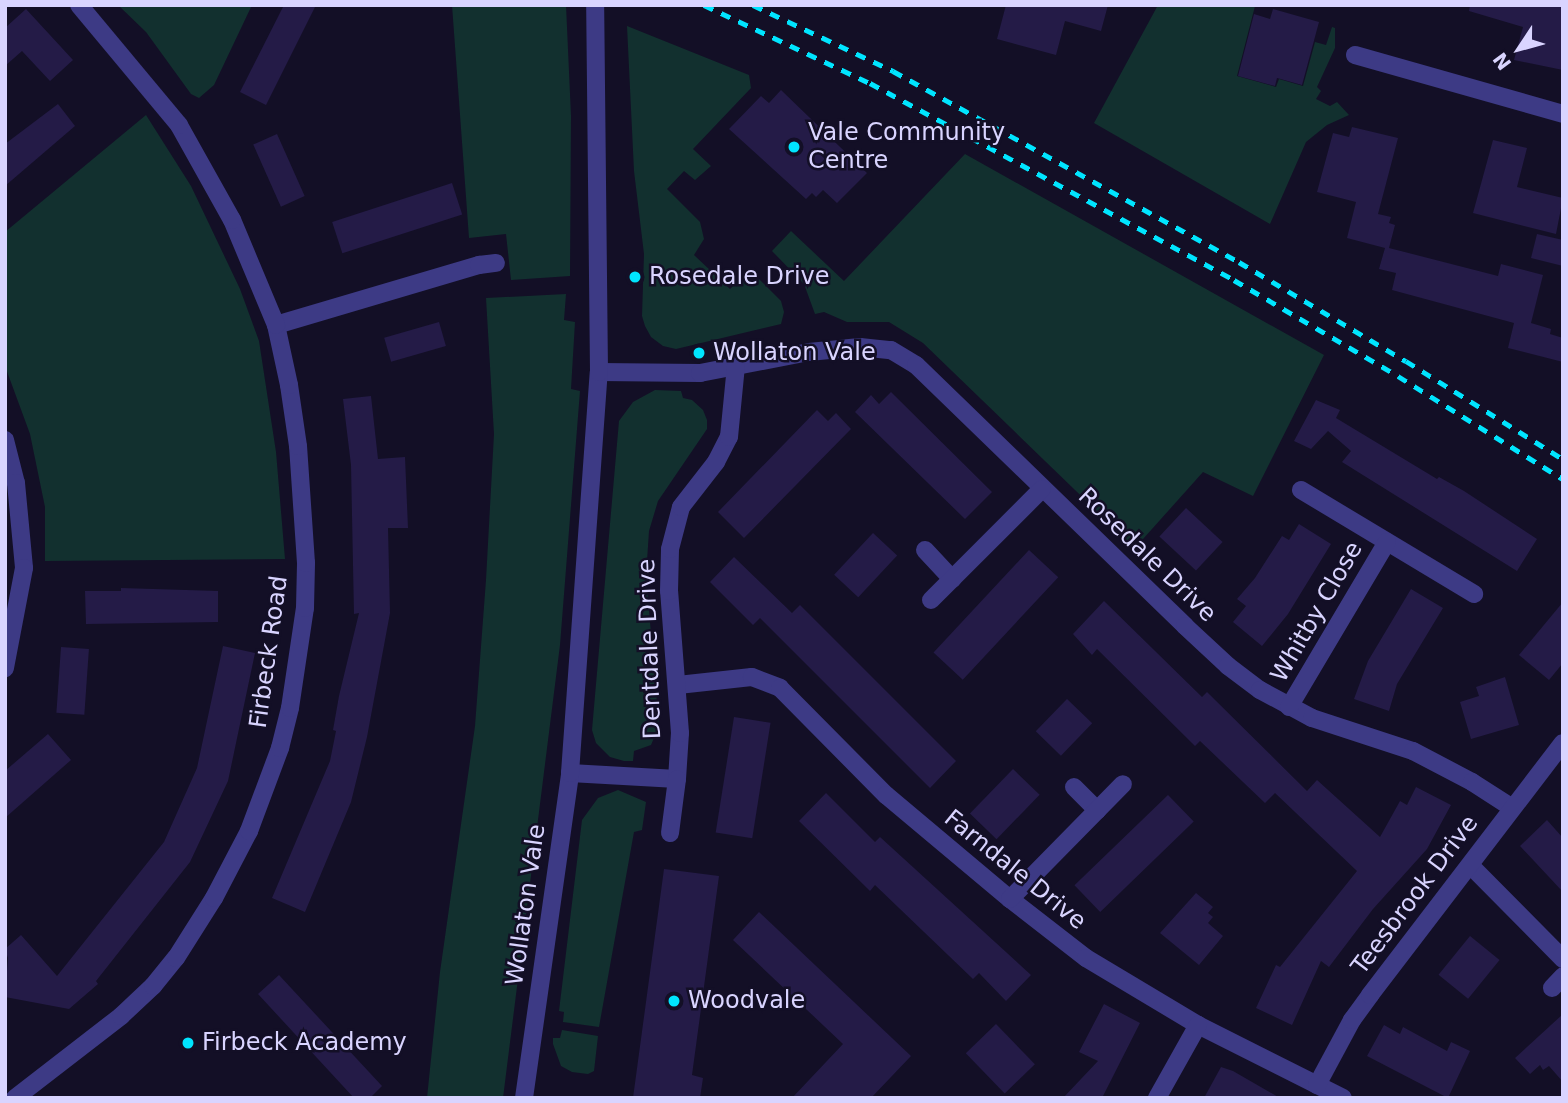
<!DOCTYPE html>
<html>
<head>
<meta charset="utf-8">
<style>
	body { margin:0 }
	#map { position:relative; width:1568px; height:1103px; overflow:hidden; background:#130f26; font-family:"DejaVu Sans",sans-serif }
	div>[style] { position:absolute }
	.green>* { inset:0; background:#12302f }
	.building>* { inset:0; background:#241b47; transform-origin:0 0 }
	.minor>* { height:18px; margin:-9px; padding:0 9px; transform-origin:9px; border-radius:9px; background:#3d3a85 }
	.tertiary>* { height:18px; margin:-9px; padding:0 9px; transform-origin:9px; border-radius:9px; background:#3d3a85 }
	.rail>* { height:5px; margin-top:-2.5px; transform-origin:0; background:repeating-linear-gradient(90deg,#00e5ff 0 10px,transparent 0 19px) }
	.dots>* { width:19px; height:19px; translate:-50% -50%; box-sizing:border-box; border:4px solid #130f26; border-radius:50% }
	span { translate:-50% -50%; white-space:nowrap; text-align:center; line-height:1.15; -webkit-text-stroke:5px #130f26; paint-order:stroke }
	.poi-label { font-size:24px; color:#d9d4ff }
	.left { translate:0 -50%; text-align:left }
	.street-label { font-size:24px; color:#d9d4ff }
	.frame { position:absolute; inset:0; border:7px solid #d9d4ff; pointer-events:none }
	.north { position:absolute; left:1484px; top:14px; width:70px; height:70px; -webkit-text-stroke:5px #130f26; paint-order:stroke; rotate:234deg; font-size:19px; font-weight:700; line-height:28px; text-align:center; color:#d9d4ff }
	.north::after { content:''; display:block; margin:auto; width:24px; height:32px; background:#d9d4ff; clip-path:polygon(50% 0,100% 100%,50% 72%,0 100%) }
</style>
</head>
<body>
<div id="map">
	<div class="green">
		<div style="clip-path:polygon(118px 5px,252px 5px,214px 85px,199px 98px,191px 94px,146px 32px)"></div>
		<div style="clip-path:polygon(452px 5px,566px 5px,571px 116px,570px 276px,511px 280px,506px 234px,469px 238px)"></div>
		<div style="clip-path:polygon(1158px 5px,1255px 6px,1237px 76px,1276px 87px,1279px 79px,1303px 86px,1315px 42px,1326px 45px,1332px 27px,1335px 28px,1335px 48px,1317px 87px,1321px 91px,1316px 99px,1330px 106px,1337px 102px,1349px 115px,1327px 125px,1306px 142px,1270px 224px,1094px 123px)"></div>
		<div style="clip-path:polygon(627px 26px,749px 75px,751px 88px,693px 149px,711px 166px,695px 180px,684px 171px,667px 189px,700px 222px,704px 239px,694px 255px,730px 289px,750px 270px,781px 301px,784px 312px,781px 324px,676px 349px,663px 346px,651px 337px,645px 326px,642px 316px,644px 254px,634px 171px)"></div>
		<div style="clip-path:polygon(146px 115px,191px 186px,240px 289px,259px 341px,276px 452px,285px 559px,45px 561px,45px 507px,30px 434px,5px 366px,5px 232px)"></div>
		<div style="clip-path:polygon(965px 154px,1324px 355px,1253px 496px,1203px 472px,1135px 548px,923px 343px,889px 322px,847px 322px,824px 312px,815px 314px,804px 284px,772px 251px,791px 231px,844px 281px)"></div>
		<div style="clip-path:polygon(566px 294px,564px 320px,575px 322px,571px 389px,580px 391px,560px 645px,503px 1098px,427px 1098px,440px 972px,475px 726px,486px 580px,494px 434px,486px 298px)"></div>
		<div style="clip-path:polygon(655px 390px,681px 391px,683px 398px,692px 400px,703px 410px,707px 420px,707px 429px,658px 501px,649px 531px,646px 576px,659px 726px,651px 745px,634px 751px,633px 761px,624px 761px,610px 757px,596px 743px,592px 730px,619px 421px,633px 402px)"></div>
		<div style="clip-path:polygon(618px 790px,646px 802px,642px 830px,634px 832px,599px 1027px,563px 1022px,564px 1012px,559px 1011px,582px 820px,598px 798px)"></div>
		<div style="clip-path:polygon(562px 1030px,598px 1036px,594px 1071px,588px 1074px,572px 1072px,561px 1066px,553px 1044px,553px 1038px,560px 1038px)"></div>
	</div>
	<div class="building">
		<div style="clip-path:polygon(284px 5px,316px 5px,266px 105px,240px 92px)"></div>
		<div style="clip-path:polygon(1006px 5px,1108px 5px,1101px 31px,1065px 21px,1056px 55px,997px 39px)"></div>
		<div style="clip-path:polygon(1470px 5px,1563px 5px,1563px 70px,1514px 60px,1523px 27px,1469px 11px)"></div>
		<div style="clip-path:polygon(26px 9px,73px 60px,50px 81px,22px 51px,5px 66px,5px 28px)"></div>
		<div style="clip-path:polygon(1273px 9px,1319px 22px,1302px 85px,1277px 78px,1275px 86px,1238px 76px,1254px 14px,1270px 19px)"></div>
		<div style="clip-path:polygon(781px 90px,867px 173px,837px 203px,823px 190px,816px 197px,812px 193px,806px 199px,729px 129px,761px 96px,769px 103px)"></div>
		<div style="clip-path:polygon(58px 104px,75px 126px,5px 186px,5px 144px)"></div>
		<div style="clip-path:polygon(1352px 127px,1398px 138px,1378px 214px,1391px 217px,1389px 223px,1395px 225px,1389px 248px,1498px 276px,1501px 264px,1543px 275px,1531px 323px,1551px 329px,1550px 334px,1563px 338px,1563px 362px,1508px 348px,1514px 323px,1392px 290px,1396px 273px,1379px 269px,1385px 248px,1347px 238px,1356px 202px,1317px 192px,1333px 133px,1349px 137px)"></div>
		<div style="left:277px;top:134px;width:68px;height:26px;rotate:66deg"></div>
		<div style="clip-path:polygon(1493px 140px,1527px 148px,1517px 187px,1563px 198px,1556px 234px,1473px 213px)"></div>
		<div style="left:452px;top:183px;width:33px;height:126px;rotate:72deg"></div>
		<div style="clip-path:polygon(1537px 234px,1563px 240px,1563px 266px,1531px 258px)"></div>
		<div style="left:439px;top:322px;width:25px;height:57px;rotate:74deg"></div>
		<div style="clip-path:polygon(891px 392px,992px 492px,965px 519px,855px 412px,871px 395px,879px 404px)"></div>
		<div style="clip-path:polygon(371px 396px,378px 459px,405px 457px,408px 528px,388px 528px,390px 613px,367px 737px,351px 802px,305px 912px,272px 898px,330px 761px,336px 731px,333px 730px,339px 696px,359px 613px,354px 614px,351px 465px,343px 399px)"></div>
		<div style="clip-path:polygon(1316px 400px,1340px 410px,1336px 418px,1437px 479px,1439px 477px,1464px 491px,1537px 539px,1517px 571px,1342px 462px,1351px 451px,1328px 431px,1311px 449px,1294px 441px)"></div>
		<div style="clip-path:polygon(817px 410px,828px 421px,836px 413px,851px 429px,744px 538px,718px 512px)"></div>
		<div style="left:1186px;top:508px;width:50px;height:39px;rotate:43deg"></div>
		<div style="clip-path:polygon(1299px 524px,1331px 544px,1288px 614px,1262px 646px,1233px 622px,1246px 606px,1237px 599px,1255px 578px,1282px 536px,1289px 540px)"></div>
		<div style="left:873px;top:533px;width:33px;height:57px;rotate:43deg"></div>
		<div style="left:1029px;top:550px;width:40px;height:140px;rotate:43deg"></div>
		<div style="clip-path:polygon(734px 557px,792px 613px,800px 605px,956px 761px,930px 788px,760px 618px,753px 625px,710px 582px)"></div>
		<div style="clip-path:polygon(121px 588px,218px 591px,218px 622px,86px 624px,85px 591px,121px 591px)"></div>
		<div style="clip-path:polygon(1411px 589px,1443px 608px,1397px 684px,1389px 711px,1354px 699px,1368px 661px)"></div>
		<div style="clip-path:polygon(1104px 601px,1202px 697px,1207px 692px,1307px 791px,1317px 780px,1380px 837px,1400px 801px,1407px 805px,1416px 787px,1451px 805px,1427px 849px,1373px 909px,1329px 967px,1321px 961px,1292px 1025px,1256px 1008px,1276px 965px,1280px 967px,1357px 871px,1275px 793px,1265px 803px,1200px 741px,1195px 746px,1097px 649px,1092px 655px,1073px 634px)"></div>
		<div style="clip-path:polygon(1563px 602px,1563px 663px,1549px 680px,1519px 655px)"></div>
		<div style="clip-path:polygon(223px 646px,255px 653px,228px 781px,190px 862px,96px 981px,98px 984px,69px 1009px,5px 997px,8px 958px,5px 949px,21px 935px,57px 976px,164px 842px,197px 768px)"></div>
		<div style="left:61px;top:647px;width:28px;height:66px;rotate:4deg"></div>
		<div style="clip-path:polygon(1505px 677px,1519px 725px,1471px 739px,1460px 702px,1479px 696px,1476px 687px)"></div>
		<div style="left:1067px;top:699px;width:35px;height:45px;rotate:44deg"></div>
		<div style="left:734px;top:717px;width:37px;height:117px;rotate:9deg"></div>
		<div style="clip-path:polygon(48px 734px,71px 760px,5px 818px,5px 771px)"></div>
		<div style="left:1013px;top:769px;width:37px;height:62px;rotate:44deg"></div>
		<div style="clip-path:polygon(826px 793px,875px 842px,880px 837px,1031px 975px,1006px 1001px,979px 973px,973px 979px,875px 885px,870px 891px,799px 821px)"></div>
		<div style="left:1168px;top:795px;width:37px;height:130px;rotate:46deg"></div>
		<div style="clip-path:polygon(1547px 820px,1563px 838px,1563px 892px,1520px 846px)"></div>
		<div style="clip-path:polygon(664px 869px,719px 876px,692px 1075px,703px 1078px,700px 1098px,633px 1098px)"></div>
		<div style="clip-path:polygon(1196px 893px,1213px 907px,1208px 913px,1213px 917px,1208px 923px,1223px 936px,1199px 965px,1160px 933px)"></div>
		<div style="clip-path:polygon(759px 912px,911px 1056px,871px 1098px,792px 1098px,843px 1044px,733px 940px)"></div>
		<div style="left:1470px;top:936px;width:38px;height:50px;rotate:39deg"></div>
		<div style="clip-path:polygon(279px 975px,382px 1086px,370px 1098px,354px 1098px,258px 994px)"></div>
		<div style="clip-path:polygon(1104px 1004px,1140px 1023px,1102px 1098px,1063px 1098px,1098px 1061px,1079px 1052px)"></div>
		<div style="clip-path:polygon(1563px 1014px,1563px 1082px,1549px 1066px,1543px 1070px,1540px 1065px,1530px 1074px,1515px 1058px)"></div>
		<div style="left:996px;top:1024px;width:56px;height:42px;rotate:46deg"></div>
		<div style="clip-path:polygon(1384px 1025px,1400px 1034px,1403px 1027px,1447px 1051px,1451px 1042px,1470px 1051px,1448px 1098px,1367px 1056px)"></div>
		<div style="clip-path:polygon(1221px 1067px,1233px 1071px,1280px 1098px,1204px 1098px)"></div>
	</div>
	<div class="minor">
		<div style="left:1355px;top:55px;width:216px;rotate:15.8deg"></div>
		<div style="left:276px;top:325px;width:212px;rotate:-16.5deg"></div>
		<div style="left:479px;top:265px;width:17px;rotate:-7deg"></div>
		<div style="left:599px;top:372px;width:101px;rotate:0.6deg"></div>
		<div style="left:700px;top:373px;width:111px;rotate:-10.9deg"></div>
		<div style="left:809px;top:352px;width:51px;rotate:-5.6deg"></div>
		<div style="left:860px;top:347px;width:31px;rotate:6deg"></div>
		<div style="left:891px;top:350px;width:29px;rotate:31deg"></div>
		<div style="left:916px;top:365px;width:375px;rotate:44.1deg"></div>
		<div style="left:1185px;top:626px;width:59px;rotate:42.9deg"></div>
		<div style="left:1228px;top:666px;width:40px;rotate:37deg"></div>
		<div style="left:1260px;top:690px;width:59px;rotate:28.3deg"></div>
		<div style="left:1312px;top:718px;width:106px;rotate:18.1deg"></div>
		<div style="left:1413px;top:751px;width:67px;rotate:27.7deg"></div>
		<div style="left:1472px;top:782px;width:46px;rotate:32.7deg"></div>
		<div style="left:5px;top:440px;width:44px;rotate:75.7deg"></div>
		<div style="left:16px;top:483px;width:85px;rotate:84.6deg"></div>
		<div style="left:24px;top:568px;width:102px;rotate:100.8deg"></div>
		<div style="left:1301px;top:490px;width:202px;rotate:31deg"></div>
		<div style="left:925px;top:550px;width:40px;rotate:47deg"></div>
		<div style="left:931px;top:600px;width:157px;rotate:-45deg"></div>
		<div style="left:678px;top:685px;width:74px;rotate:-6.2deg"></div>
		<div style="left:752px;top:677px;width:30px;rotate:21deg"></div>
		<div style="left:780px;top:688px;width:151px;rotate:45.3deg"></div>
		<div style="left:886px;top:795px;width:162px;rotate:40deg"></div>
		<div style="left:1010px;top:899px;width:96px;rotate:37.8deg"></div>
		<div style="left:1086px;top:958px;width:131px;rotate:30.9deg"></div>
		<div style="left:1198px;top:1025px;width:162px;rotate:26.7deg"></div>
		<div style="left:1289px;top:707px;width:192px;rotate:-59.3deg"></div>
		<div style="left:570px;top:773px;width:107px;rotate:3.2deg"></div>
		<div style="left:677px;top:779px;width:46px;rotate:-86.3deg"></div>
		<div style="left:680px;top:733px;width:142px;rotate:-94.4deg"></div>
		<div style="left:669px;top:591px;width:42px;rotate:-88.6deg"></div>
		<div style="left:670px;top:549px;width:43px;rotate:-75.3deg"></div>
		<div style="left:681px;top:507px;width:57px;rotate:-52.1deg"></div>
		<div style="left:716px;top:462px;width:28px;rotate:-63deg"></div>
		<div style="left:729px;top:437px;width:71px;rotate:-84.4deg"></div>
		<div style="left:1074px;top:787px;width:33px;rotate:45deg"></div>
		<div style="left:670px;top:833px;width:54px;rotate:-82.6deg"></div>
		<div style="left:1471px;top:866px;width:131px;rotate:45.3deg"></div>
		<div style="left:1010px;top:899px;width:161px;rotate:-45.5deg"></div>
		<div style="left:1552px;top:988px;width:16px;rotate:-47deg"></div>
		<div style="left:1317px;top:1085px;width:74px;rotate:-61.7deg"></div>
		<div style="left:1352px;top:1020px;width:31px;rotate:-54deg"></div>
		<div style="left:1370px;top:995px;width:317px;rotate:-52.6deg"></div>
		<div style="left:15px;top:1098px;width:134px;rotate:-37.7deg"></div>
		<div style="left:121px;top:1016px;width:44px;rotate:-43.2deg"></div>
		<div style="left:153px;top:986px;width:36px;rotate:-51deg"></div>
		<div style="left:176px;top:958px;width:71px;rotate:-57.7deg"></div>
		<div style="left:214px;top:898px;width:76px;rotate:-62.4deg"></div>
		<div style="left:249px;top:831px;width:89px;rotate:-69.5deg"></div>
		<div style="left:280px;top:748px;width:41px;rotate:-76deg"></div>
		<div style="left:290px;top:708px;width:101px;rotate:-81.5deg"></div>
		<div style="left:305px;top:608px;width:45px;rotate:-88.7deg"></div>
		<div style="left:306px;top:563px;width:117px;rotate:-93.9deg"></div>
		<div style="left:298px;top:446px;width:62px;rotate:-98.4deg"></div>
		<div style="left:289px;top:385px;width:61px;rotate:-102.2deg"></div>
		<div style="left:276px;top:325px;width:114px;rotate:-112.7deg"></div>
		<div style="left:232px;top:220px;width:109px;rotate:-119.2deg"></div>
		<div style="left:179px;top:125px;width:156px;rotate:-129.8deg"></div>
		<div style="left:1157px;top:1098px;width:84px;rotate:-60.7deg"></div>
	</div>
	<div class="tertiary">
		<div style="left:524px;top:1098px;width:328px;rotate:-81.9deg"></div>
		<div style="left:570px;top:773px;width:402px;rotate:-85.9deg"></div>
		<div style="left:599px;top:372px;width:367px;rotate:-90.6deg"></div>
	</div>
	<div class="rail">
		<div style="left:704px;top:5px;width:183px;rotate:25.2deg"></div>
		<div style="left:870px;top:83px;width:414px;rotate:28.4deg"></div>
		<div style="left:1234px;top:280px;width:190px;rotate:30.3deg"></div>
		<div style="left:1398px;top:376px;width:195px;rotate:32deg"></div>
		<div style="left:753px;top:5px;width:155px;rotate:25.2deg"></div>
		<div style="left:893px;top:71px;width:395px;rotate:28.9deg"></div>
		<div style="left:1239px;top:262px;width:194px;rotate:30.7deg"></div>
		<div style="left:1406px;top:361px;width:185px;rotate:32deg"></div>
	</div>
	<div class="dots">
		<div style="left:794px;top:147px;background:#00e5ff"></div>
		<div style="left:635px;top:277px;background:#00e5ff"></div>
		<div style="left:699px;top:353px;background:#00e5ff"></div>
		<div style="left:674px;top:1001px;background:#00e5ff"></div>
		<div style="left:188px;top:1043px;background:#00e5ff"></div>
	</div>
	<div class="poi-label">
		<span class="left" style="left:808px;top:147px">Vale Community<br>Centre</span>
		<span class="left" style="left:649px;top:277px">Rosedale Drive</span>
		<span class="left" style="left:713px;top:353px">Wollaton Vale</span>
		<span class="left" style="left:688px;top:1001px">Woodvale</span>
		<span class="left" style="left:202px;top:1043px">Firbeck Academy</span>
	</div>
	<div class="street-label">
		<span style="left:1147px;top:555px;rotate:44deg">Rosedale Drive</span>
		<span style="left:1317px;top:612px;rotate:-60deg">Whitby Close</span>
		<span style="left:650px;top:649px;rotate:-92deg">Dentdale Drive</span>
		<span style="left:269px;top:652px;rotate:-82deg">Firbeck Road</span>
		<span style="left:1015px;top:870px;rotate:39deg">Farndale Drive</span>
		<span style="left:1415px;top:895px;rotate:-53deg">Teesbrook Drive</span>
		<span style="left:526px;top:905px;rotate:-82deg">Wollaton Vale</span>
	</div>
	<div class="frame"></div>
	<div class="north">N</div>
</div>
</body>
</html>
